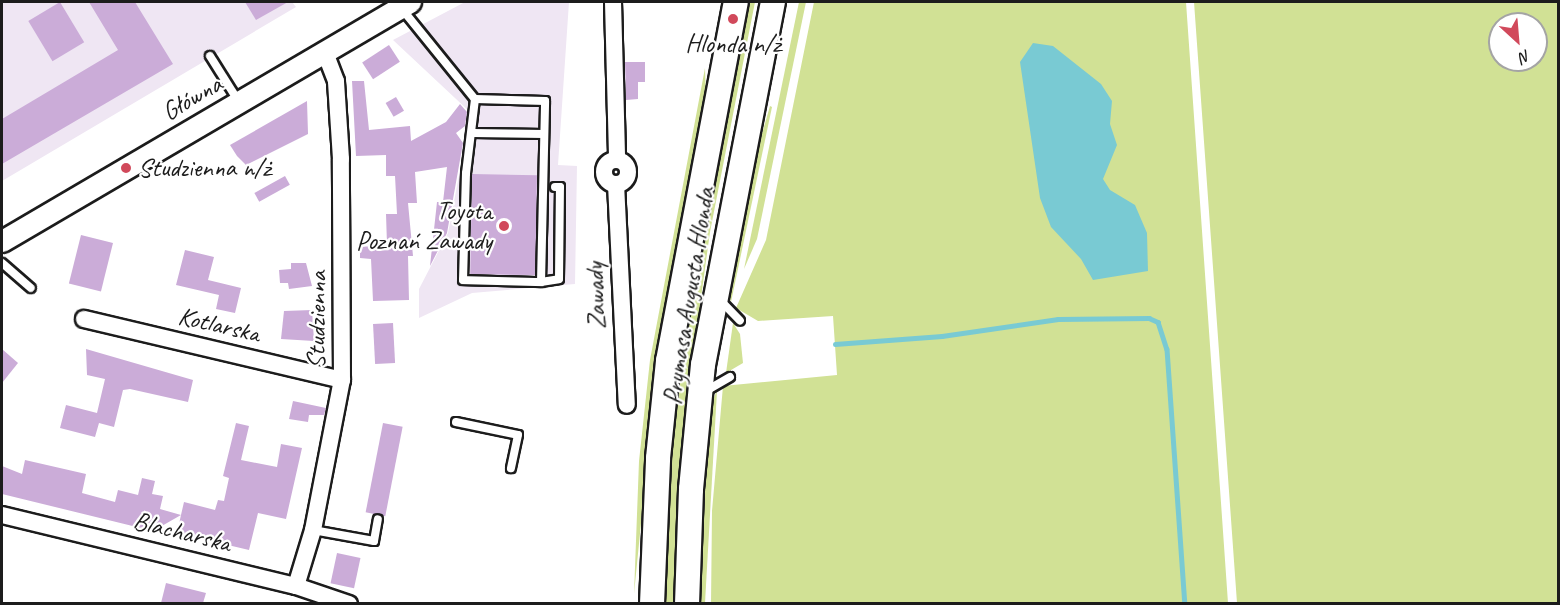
<!DOCTYPE html>
<html>
<head>
<meta charset="utf-8">
<style>
	body { margin:0 }
	#map { position:relative; width:1560px; height:605px; overflow:hidden; background:#fff; font-family:Caveat,sans-serif }
	div>[style] { position:absolute }
	.built>* { inset:0; background:#efe6f3 }
	.green>* { inset:0; background:#d1e195 }
	.water>* { inset:0; background:#79cad3 }
	.stream>* { height:4.5px; margin:-2.25px; padding:0 2.25px; transform-origin:2.25px; border-radius:2.25px; background:#79cad3 }
	.building>* { inset:0; background:#cbacd8; transform-origin:0 0 }
	.roads { filter:drop-shadow(2px 0 #1c1c1c) drop-shadow(-2px 0 #1c1c1c) drop-shadow(0 2px #1c1c1c) drop-shadow(0 -2px #1c1c1c) }
	.service>* { height:8px; margin:-4px; padding:0 4px; transform-origin:4px; border-radius:4px; background:#fff }
	.minor>* { height:16px; margin:-8px; padding:0 8px; transform-origin:8px; border-radius:8px; background:#fff }
	.minor>.ring { margin:-8px; padding:0; box-sizing:content-box; background:none; border:16px solid #fff; border-radius:50% }
	.tertiary>* { height:21px; margin:-10.5px; padding:0 10.5px; transform-origin:10.5px; border-radius:10.5px; background:#fff }
	.secondary>* { height:24px; margin:-12px; padding:0 12px; transform-origin:12px; border-radius:12px; background:#fff }
	.dots>* { width:16px; height:16px; translate:-50% -50%; box-sizing:border-box; border:3px solid #fff; border-radius:50% }
	span { translate:-50% -50%; white-space:nowrap; text-align:center; line-height:1.15; -webkit-text-stroke:4.5px #fff; paint-order:stroke }
	.poi-label { font-size:26px; color:#1c1c1c }
	.left { translate:0 -50%; text-align:left }
	.right { translate:-100% -50%; text-align:right }
	.street-label { font-size:26px; color:#1c1c1c }
	.frame { position:absolute; inset:0; border:3px solid #1c1c1c; pointer-events:none }
	.north { position:absolute; left:1488px; top:12px; width:60px; height:60px; box-sizing:border-box; background:#fff; border:2px solid #a4a4a4; border-radius:50%; rotate:154deg; font-size:16px; font-weight:700; line-height:24px; text-align:center; color:#1c1c1c }
	.north::after { content:''; display:block; margin:auto; width:21px; height:27px; background:#d1495b; clip-path:polygon(50% 0,100% 100%,50% 72%,0 100%) }
</style>
</head>
<body>
<div id="map">
	<div class="built">
		<div style="clip-path:polygon(2px 2px,292px 2px,296px 7px,2px 181px)"></div>
		<div style="clip-path:polygon(465px 2px,569px 2px,558px 165px,577px 166px,575px 284px,472px 293px,419px 318px,419px 289px,448px 233px,471px 113px,393px 40px)"></div>
	</div>
	<div class="green">
		<div style="clip-path:polygon(748px 2px,755px 2px,710px 232px,689px 385px,676px 603px,663px 604px,676px 383px)"></div>
		<div style="clip-path:polygon(799px 2px,806px 2px,757px 239px,744px 269px)"></div>
		<div style="clip-path:polygon(814px 2px,1186px 2px,1228px 603px,711px 604px,712px 511px,723px 386px,837px 375px,833px 316px,758px 321px,736px 308px,766px 240px)"></div>
		<div style="clip-path:polygon(evenodd,1194px 2px,1558px 2px,1558px 603px,1237px 603px,1194px 2px,1500px 24px,1536px 24px,1536px 60px,1500px 60px,1500px 24px)"></div>
		<div style="clip-path:polygon(705px 68px,706px 97px,657px 362px,634px 594px,639px 461px,650px 360px)"></div>
		<div style="clip-path:polygon(770px 106px,772px 107px,731px 302px,727px 291px,751px 172px)"></div>
		<div style="clip-path:polygon(733px 323px,740px 334px,743px 363px,726px 373px)"></div>
		<div style="clip-path:polygon(717px 391px,705px 603px,698px 604px,704px 462px,710px 405px)"></div>
	</div>
	<div class="water">
		<div style="clip-path:polygon(1033px 43px,1053px 46px,1101px 84px,1112px 101px,1110px 124px,1117px 145px,1103px 179px,1110px 190px,1135px 205px,1147px 233px,1148px 271px,1093px 280px,1081px 259px,1051px 227px,1040px 198px,1020px 62px)"></div>
	</div>
	<div class="stream">
		<div style="left:835px;top:344px;width:107px;rotate:-4.3deg"></div>
		<div style="left:942px;top:336px;width:117px;rotate:-8.3deg"></div>
		<div style="left:1058px;top:319px;width:91px;rotate:-0.6deg"></div>
		<div style="left:1149px;top:318px;width:10px;rotate:24deg"></div>
		<div style="left:1158px;top:322px;width:28px;rotate:72deg"></div>
		<div style="left:1167px;top:349px;width:256px;rotate:86deg"></div>
	</div>
	<div class="building">
		<div style="left:60px;top:2px;width:47px;height:37px;rotate:59deg"></div>
		<div style="clip-path:polygon(89px 2px,135px 2px,173px 64px,2px 164px,2px 119px,118px 50px)"></div>
		<div style="clip-path:polygon(245px 2px,288px 2px,256px 20px)"></div>
		<div style="left:389px;top:45px;width:20px;height:32px;rotate:57deg"></div>
		<div style="clip-path:polygon(625px 62px,645px 62px,645px 82px,638px 82px,638px 99px,626px 100px)"></div>
		<div style="clip-path:polygon(352px 81px,364px 81px,369px 130px,410px 126px,411px 141px,446px 122px,460px 104px,467px 112px,465px 126px,456px 133px,463px 143px,447px 233px,430px 266px,437px 202px,443px 202px,447px 167px,415px 172px,417px 203px,408px 203px,413px 256px,408px 256px,409px 300px,373px 301px,371px 259px,360px 258px,360px 247px,387px 245px,386px 214px,397px 214px,395px 176px,386px 176px,386px 155px,356px 156px)"></div>
		<div style="left:396px;top:97px;width:16px;height:12px;rotate:60deg"></div>
		<div style="clip-path:polygon(307px 101px,308px 134px,246px 165px,237px 156px,230px 145px)"></div>
		<div style="left:472px;top:174px;width:65px;height:100px;rotate:1deg"></div>
		<div style="left:285px;top:176px;width:10px;height:35px;rotate:61deg"></div>
		<div style="left:81px;top:235px;width:33px;height:50px;rotate:14deg"></div>
		<div style="clip-path:polygon(185px 250px,214px 257px,208px 280px,241px 288px,235px 313px,216px 309px,219px 295px,176px 285px)"></div>
		<div style="clip-path:polygon(291px 263px,306px 263px,312px 286px,289px 289px,288px 283px,280px 283px,279px 270px,291px 269px)"></div>
		<div style="clip-path:polygon(312px 310px,314px 341px,281px 339px,284px 311px)"></div>
		<div style="left:393px;top:323px;width:40px;height:20px;rotate:87deg"></div>
		<div style="clip-path:polygon(2px 349px,18px 363px,2px 383px)"></div>
		<div style="clip-path:polygon(86px 349px,193px 380px,188px 402px,130px 389px,123px 390px,114px 427px,99px 423px,95px 437px,60px 428px,66px 405px,97px 413px,105px 379px,87px 375px)"></div>
		<div style="clip-path:polygon(293px 401px,326px 408px,324px 415px,309px 415px,308px 422px,289px 419px)"></div>
		<div style="clip-path:polygon(236px 423px,249px 426px,241px 460px,277px 467px,281px 444px,302px 448px,286px 519px,258px 513px,249px 550px,177px 533px,181px 515px,153px 531px,2px 494px,2px 466px,22px 474px,25px 460px,86px 474px,82px 493px,115px 502px,118px 490px,138px 495px,142px 478px,155px 481px,152px 494px,163px 496px,160px 509px,181px 515px,184px 502px,215px 510px,218px 500px,224px 501px,229px 478px,223px 476px)"></div>
		<div style="left:383px;top:423px;width:20px;height:91px;rotate:11deg"></div>
		<div style="left:337px;top:553px;width:24px;height:31px;rotate:12deg"></div>
		<div style="clip-path:polygon(166px 583px,206px 593px,203px 603px,161px 603px)"></div>
	</div>
	<div class="roads">
		<div class="service">
			<div style="left:402px;top:9px;width:116px;rotate:51deg"></div>
			<div style="left:475px;top:99px;width:75px;rotate:96.9deg"></div>
			<div style="left:466px;top:173px;width:107px;rotate:91.6deg"></div>
			<div style="left:463px;top:280px;width:78px;rotate:1.5deg"></div>
			<div style="left:541px;top:282px;width:181px;rotate:-88.7deg"></div>
			<div style="left:545px;top:101px;width:70px;rotate:-178.4deg"></div>
			<div style="left:210px;top:56px;width:54px;rotate:57.8deg"></div>
			<div style="left:473px;top:133px;width:71px;rotate:0.8deg"></div>
			<div style="left:2px;top:263px;width:38px;rotate:41deg"></div>
			<div style="left:541px;top:282px;width:18px;rotate:-9deg"></div>
			<div style="left:559px;top:279px;width:92px;rotate:-89.4deg"></div>
			<div style="left:560px;top:187px;width:5px;rotate:180deg"></div>
			<div style="left:719px;top:299px;width:30px;rotate:46deg"></div>
			<div style="left:704px;top:392px;width:30px;rotate:-30deg"></div>
			<div style="left:456px;top:422px;width:63px;rotate:11.8deg"></div>
			<div style="left:518px;top:435px;width:34px;rotate:102deg"></div>
			<div style="left:313px;top:530px;width:62px;rotate:10.2deg"></div>
			<div style="left:374px;top:541px;width:22px;rotate:-80deg"></div>
		</div>
		<div class="minor">
			<div style="left:613px;top:2px;width:158px;rotate:88.5deg"></div>
			<div class="ring" style="left:604px;top:160px;width:8px;height:8px"></div>
			<div style="left:616px;top:184px;width:221px;rotate:87.2deg"></div>
			<div style="left:84px;top:319px;width:265px;rotate:13.3deg"></div>
			<div style="left:2px;top:515px;width:302px;rotate:13.6deg"></div>
			<div style="left:296px;top:586px;width:56px;rotate:18.8deg"></div>
			<div style="left:296px;top:586px;width:59px;rotate:-73.1deg"></div>
			<div style="left:313px;top:530px;width:153px;rotate:-79.1deg"></div>
			<div style="left:342px;top:380px;width:221px;rotate:-90.3deg"></div>
			<div style="left:341px;top:159px;width:78px;rotate:-93.7deg"></div>
			<div style="left:336px;top:81px;width:31px;rotate:-111deg"></div>
		</div>
		<div class="tertiary">
			<div style="left:2px;top:241px;width:473px;rotate:-30.4deg"></div>
		</div>
		<div class="secondary">
			<div style="left:652px;top:604px;width:146px;rotate:-87.6deg"></div>
			<div style="left:658px;top:458px;width:98px;rotate:-84.1deg"></div>
			<div style="left:668px;top:361px;width:365px;rotate:-79.3deg"></div>
			<div style="left:687px;top:604px;width:115px;rotate:-88deg"></div>
			<div style="left:691px;top:489px;width:125px;rotate:-84.5deg"></div>
			<div style="left:703px;top:365px;width:370px;rotate:-79.1deg"></div>
		</div>
	</div>
	<div class="dots">
		<div style="left:733px;top:19px;background:#d1495b"></div>
		<div style="left:126px;top:168px;background:#d1495b"></div>
		<div style="left:504px;top:226px;background:#d1495b"></div>
	</div>
	<div class="poi-label">
		<span style="left:733px;top:44px">Hlonda n/ż</span>
		<span class="left" style="left:138px;top:168px">Studzienna n/ż</span>
		<span class="right" style="left:492px;top:226px">Toyota<br>Poznań Zawady</span>
	</div>
	<div class="street-label">
		<span style="left:192px;top:98px;rotate:-30deg">Główna</span>
		<span style="left:596px;top:296px;rotate:-93deg">Zawady</span>
		<span style="left:689px;top:296px;rotate:-81deg">Prymasa Augusta Hlonda</span>
		<span style="left:317px;top:320px;rotate:-89deg">Studzienna</span>
		<span style="left:219px;top:325px;rotate:13deg">Kotlarska</span>
		<span style="left:182px;top:532px;rotate:14deg">Blacharska</span>
	</div>
	<div class="frame"></div>
	<div class="north">N</div>
</div>
</body>
</html>
